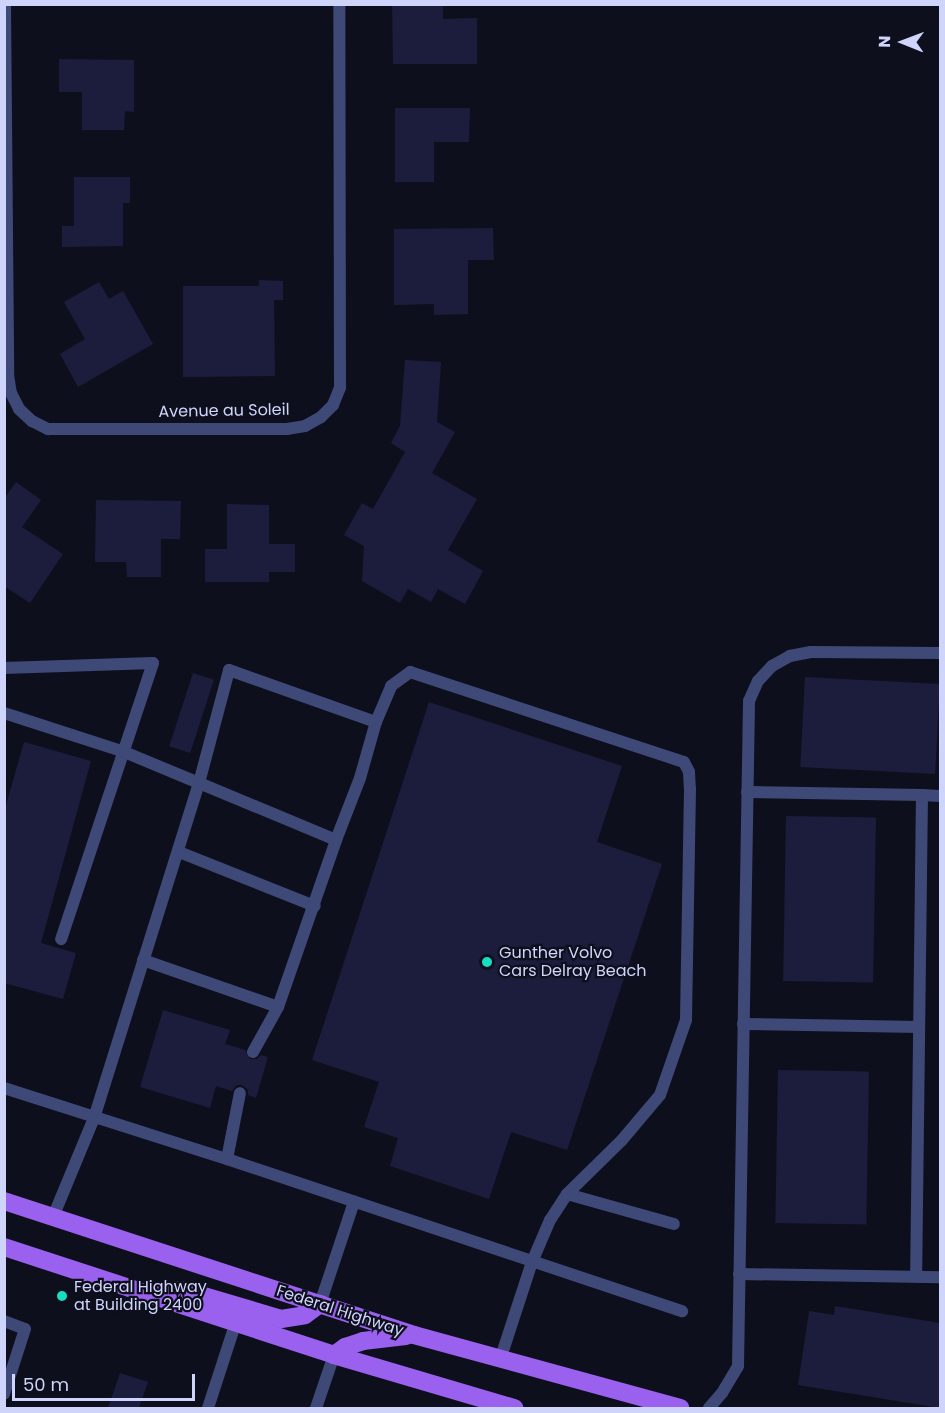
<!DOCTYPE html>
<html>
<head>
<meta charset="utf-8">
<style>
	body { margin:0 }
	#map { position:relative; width:945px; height:1413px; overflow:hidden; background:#0e0f1d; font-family:Poppins,sans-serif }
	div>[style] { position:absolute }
	.building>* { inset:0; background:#1c1d3c; transform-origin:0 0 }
	.lane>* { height:12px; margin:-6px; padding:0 6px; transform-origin:6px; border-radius:6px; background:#3e4977 }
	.street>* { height:12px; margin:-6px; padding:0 6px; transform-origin:6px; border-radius:6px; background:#3e4977 }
	.primary>* { height:18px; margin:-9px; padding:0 9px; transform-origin:9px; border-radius:9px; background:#9961ee }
	.dots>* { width:16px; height:16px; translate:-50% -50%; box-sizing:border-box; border:3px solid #0e0f1d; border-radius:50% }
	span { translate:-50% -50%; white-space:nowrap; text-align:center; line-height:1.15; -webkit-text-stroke:4.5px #0e0f1d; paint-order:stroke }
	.street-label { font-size:16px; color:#cfd4fa }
	.poi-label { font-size:16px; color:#cfd4fa }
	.left { translate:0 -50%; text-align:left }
	.frame { position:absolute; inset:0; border:6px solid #cfd4fa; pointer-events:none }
	.north { position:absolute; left:873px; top:12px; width:60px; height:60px; -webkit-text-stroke:4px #0e0f1d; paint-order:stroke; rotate:271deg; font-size:16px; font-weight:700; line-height:24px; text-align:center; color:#cfd4fa }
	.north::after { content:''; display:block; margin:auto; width:21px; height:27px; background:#cfd4fa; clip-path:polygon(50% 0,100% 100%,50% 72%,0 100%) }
	.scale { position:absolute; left:12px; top:1374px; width:183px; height:27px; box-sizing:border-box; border:3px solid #cfd4fa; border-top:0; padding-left:8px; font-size:18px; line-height:21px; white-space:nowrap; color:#cfd4fa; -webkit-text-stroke:4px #0e0f1d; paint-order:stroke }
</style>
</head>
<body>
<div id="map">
	<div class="building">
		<div style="clip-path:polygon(392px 4px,443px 4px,443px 19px,477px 18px,477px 64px,393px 64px)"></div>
		<div style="clip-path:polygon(59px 59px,134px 60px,134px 112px,125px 111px,124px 130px,82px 130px,82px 92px,59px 92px)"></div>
		<div style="clip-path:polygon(395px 108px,470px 108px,469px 142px,434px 142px,434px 182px,395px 182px)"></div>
		<div style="clip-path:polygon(74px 177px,130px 177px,130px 203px,123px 203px,123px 246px,62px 247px,62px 226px,74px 226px)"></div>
		<div style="clip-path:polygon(493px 228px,494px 260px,468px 260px,468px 314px,434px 315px,434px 304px,394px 305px,394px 229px)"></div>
		<div style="clip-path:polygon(259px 280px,283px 281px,283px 300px,274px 300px,275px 376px,183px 377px,183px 286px,259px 286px)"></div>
		<div style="clip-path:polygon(99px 282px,109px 299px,123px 291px,153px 344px,78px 387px,60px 354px,85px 339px,64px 302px)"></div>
		<div style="clip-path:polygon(405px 360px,441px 362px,437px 422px,455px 432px,432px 473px,477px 499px,448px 550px,483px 571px,465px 604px,438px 589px,431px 602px,408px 589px,400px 603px,362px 581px,364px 546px,344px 535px,362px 503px,373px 509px,405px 452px,391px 443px,400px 426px)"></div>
		<div style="clip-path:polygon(16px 482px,41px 500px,22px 527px,63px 554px,30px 603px,4px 586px,4px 499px)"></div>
		<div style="clip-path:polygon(96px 500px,181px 501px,180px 539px,161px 539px,161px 577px,127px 577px,126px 562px,95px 562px)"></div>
		<div style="clip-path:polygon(227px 504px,269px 505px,269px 544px,295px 544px,295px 572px,269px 572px,269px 582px,205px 582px,205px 549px,227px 549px)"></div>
		<div style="left:193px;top:673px;width:22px;height:77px;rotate:18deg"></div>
		<div style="left:805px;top:677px;width:135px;height:90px;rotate:3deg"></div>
		<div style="clip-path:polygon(429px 702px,622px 766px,597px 842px,662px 864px,567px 1150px,511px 1132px,489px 1199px,390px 1166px,398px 1138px,364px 1127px,379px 1082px,312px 1060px)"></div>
		<div style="clip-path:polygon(24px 742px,91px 761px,41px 943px,76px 953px,63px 999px,4px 983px,4px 812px)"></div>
		<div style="left:786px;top:816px;width:90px;height:165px;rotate:1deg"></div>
		<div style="clip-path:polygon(163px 1010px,230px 1030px,225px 1044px,245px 1050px,250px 1059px,257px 1059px,261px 1055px,268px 1057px,256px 1098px,248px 1095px,248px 1090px,242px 1085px,237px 1085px,232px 1091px,216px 1086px,210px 1108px,140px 1087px)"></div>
		<div style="left:778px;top:1070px;width:91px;height:153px;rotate:1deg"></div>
		<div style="clip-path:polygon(835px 1306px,940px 1323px,940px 1408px,798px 1385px,809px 1311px,834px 1315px)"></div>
		<div style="clip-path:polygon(120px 1373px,148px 1382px,139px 1408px,108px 1408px)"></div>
	</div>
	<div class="lane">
		<div style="left:4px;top:668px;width:149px;rotate:-1.9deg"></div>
		<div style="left:153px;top:663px;width:291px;rotate:108.4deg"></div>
		<div style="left:4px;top:713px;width:124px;rotate:17.9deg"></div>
		<div style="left:122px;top:751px;width:83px;rotate:22.6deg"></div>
		<div style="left:199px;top:783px;width:351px;rotate:107.4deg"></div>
		<div style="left:94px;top:1118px;width:107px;rotate:112.5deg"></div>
		<div style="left:747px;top:792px;width:175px;rotate:1deg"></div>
		<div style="left:922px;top:795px;width:481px;rotate:90.7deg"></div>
		<div style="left:922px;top:795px;width:18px;rotate:3deg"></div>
		<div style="left:336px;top:840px;width:148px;rotate:-157.4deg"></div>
		<div style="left:199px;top:783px;width:117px;rotate:-75.1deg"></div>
		<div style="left:229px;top:670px;width:156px;rotate:19.5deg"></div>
		<div style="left:179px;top:852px;width:146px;rotate:21.7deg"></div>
		<div style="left:143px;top:960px;width:143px;rotate:19.2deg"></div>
		<div style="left:743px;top:1024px;width:176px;rotate:1deg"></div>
		<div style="left:253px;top:1052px;width:51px;rotate:-60.9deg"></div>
		<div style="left:278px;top:1007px;width:177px;rotate:-70.8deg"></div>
		<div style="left:336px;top:840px;width:66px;rotate:-68.8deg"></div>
		<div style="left:360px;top:778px;width:58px;rotate:-74.1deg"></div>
		<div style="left:376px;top:722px;width:39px;rotate:-67deg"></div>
		<div style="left:391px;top:686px;width:24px;rotate:-36deg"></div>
		<div style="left:410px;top:672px;width:288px;rotate:18.2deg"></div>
		<div style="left:684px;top:762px;width:11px;rotate:63deg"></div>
		<div style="left:689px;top:772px;width:17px;rotate:87deg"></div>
		<div style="left:690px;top:789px;width:231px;rotate:91deg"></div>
		<div style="left:686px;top:1020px;width:79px;rotate:109.1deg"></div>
		<div style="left:660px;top:1095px;width:59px;rotate:130.2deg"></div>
		<div style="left:622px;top:1140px;width:77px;rotate:135.5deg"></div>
		<div style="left:567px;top:1194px;width:31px;rotate:123deg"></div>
		<div style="left:550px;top:1220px;width:46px;rotate:113.2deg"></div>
		<div style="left:532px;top:1262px;width:103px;rotate:108.1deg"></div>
		<div style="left:4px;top:1088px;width:234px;rotate:17.7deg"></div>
		<div style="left:227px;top:1159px;width:480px;rotate:18.5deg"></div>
		<div style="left:227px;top:1159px;width:67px;rotate:-78.9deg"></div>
		<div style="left:567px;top:1194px;width:111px;rotate:15.7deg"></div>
		<div style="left:739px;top:1274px;width:201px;rotate:0.9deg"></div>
		<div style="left:320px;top:1304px;width:108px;rotate:-71.6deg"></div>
		<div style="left:4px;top:1321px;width:22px;rotate:21deg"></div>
		<div style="left:25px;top:1329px;width:68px;rotate:107.9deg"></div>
		<div style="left:208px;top:1408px;width:90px;rotate:-72deg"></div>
		<div style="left:316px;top:1408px;width:56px;rotate:-71.2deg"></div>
		<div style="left:709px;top:1408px;width:20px;rotate:-49deg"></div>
		<div style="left:722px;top:1393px;width:31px;rotate:-59deg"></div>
		<div style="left:738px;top:1366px;width:665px;rotate:-89.05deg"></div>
		<div style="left:749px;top:701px;width:22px;rotate:-66deg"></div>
		<div style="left:758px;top:681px;width:21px;rotate:-47deg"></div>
		<div style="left:772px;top:666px;width:21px;rotate:-29deg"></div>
		<div style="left:790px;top:656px;width:21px;rotate:-11deg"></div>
		<div style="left:811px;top:652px;width:129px;rotate:0.4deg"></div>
	</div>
	<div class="street">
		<div style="left:5px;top:4px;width:371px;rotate:89.5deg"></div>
		<div style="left:8px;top:375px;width:18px;rotate:81deg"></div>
		<div style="left:11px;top:393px;width:18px;rotate:63deg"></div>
		<div style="left:19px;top:409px;width:18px;rotate:43deg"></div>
		<div style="left:32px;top:421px;width:18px;rotate:27deg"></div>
		<div style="left:48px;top:429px;width:239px"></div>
		<div style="left:287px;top:429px;width:18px;rotate:-9deg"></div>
		<div style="left:305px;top:426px;width:18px;rotate:-29deg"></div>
		<div style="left:321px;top:417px;width:17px;rotate:-45deg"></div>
		<div style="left:333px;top:405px;width:18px;rotate:-68deg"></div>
		<div style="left:340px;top:388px;width:384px;rotate:-90.1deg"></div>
	</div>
	<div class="primary">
		<div style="left:4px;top:1201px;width:431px;rotate:18.1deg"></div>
		<div style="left:414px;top:1335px;width:276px;rotate:15.3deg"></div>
		<div style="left:4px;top:1247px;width:347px;rotate:18.1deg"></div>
		<div style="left:334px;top:1355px;width:188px;rotate:16.4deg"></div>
		<div style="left:155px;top:1291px;width:29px;rotate:-2deg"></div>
		<div style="left:184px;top:1290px;width:101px;rotate:16.6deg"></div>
		<div style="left:281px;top:1319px;width:24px;rotate:-9deg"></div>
		<div style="left:305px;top:1315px;width:19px;rotate:-36deg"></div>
		<div style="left:334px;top:1355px;width:14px;rotate:-36deg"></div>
		<div style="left:345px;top:1347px;width:19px;rotate:-18deg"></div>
		<div style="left:363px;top:1341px;width:43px;rotate:-6.6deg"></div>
	</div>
	<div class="dots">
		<div style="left:487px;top:962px;background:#17ddc3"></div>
		<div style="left:62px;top:1296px;background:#17ddc3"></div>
	</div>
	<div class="street-label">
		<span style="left:224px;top:411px;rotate:-1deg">Avenue au Soleil</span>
		<span style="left:340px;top:1311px;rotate:18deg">Federal Highway</span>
	</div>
	<div class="poi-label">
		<span class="left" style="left:499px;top:962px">Gunther Volvo<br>Cars Delray Beach</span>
		<span class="left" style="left:74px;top:1296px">Federal Highway<br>at Building 2400</span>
	</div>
	<div class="frame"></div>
	<div class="north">N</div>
	<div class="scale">50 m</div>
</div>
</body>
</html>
